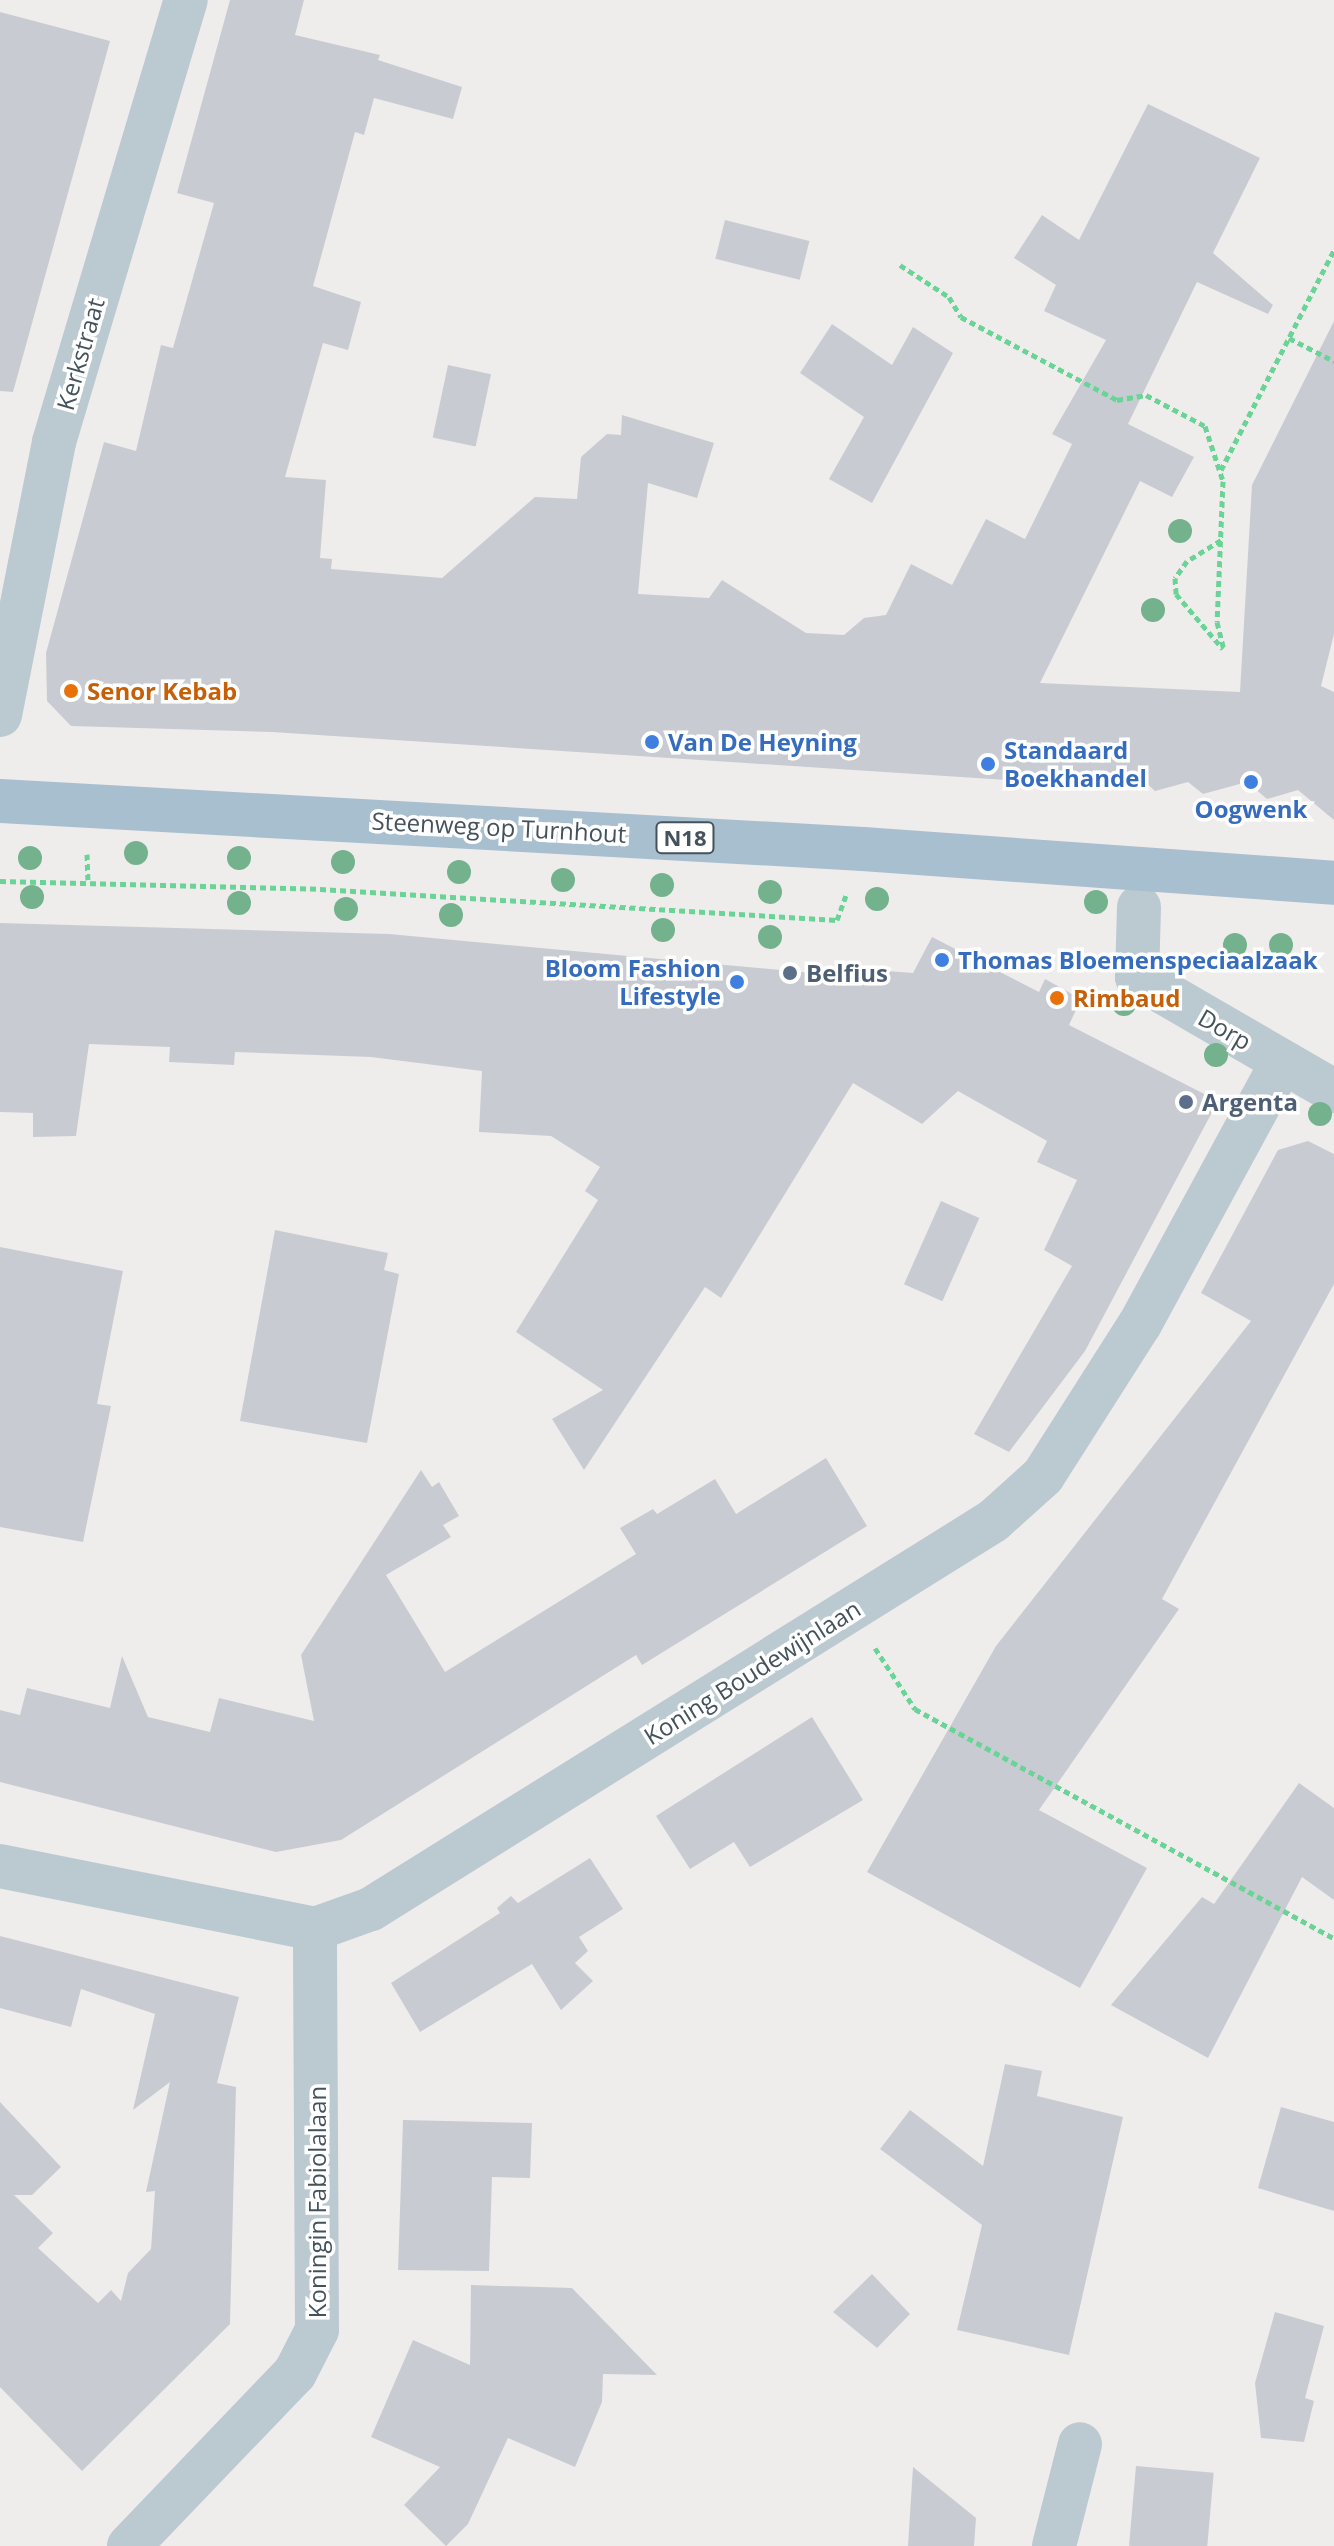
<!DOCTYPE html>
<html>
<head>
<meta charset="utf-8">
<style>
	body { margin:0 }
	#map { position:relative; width:1334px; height:2546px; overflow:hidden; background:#efecec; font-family:"Open Sans",sans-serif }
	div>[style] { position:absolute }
	.building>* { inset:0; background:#c8ccd2; transform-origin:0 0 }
	.path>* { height:5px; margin-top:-2.5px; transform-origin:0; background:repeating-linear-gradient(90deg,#69d495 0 6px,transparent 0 10px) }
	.minor>* { height:44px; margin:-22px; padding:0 22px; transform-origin:22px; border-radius:22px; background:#bbc9d1 }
	.primary>* { height:44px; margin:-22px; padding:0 22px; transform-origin:22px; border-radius:22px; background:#a8bfcf }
	.trees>* { width:24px; height:24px; margin:-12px; border-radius:50%; background:#73b28c }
	.dots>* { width:22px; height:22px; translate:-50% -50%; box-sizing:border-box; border:4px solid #fff; border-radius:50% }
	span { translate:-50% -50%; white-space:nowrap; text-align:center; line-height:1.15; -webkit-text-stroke:7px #fff; paint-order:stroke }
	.shield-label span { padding:2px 6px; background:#fff; border:2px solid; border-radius:6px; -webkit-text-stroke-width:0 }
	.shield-label { font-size:22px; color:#43525b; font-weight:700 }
	.street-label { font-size:24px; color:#43525b }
	.food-label { font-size:24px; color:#c56008; font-weight:700 }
	.left { translate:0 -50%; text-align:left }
	.shop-label { font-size:24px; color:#366cbe; font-weight:700 }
	.right { translate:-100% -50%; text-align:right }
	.service-label { font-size:24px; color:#4e5e75; font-weight:700 }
</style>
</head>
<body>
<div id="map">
	<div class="building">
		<div style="clip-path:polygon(230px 0,304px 0,295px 35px,380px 55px,378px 60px,462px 87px,453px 119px,374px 98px,364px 135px,355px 132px,313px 286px,361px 302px,348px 350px,323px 343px,285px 477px,326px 480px,320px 558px,332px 559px,331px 569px,442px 578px,535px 497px,577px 499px,581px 457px,607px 434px,621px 435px,622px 415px,714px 443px,697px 498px,648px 483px,638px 594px,709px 598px,722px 580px,806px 633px,844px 635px,864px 618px,886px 615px,911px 564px,952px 585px,986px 519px,1025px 539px,1072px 444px,1052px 434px,1106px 340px,1044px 311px,1056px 285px,1014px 258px,1042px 215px,1079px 240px,1148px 104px,1260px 158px,1213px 253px,1273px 305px,1268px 314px,1197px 282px,1128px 424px,1194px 457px,1172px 497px,1140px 481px,1040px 683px,1240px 692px,1252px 485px,1334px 321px,1334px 634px,1321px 686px,1334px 692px,1334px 820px,1298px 790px,1267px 799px,1247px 782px,1203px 794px,1188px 782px,1155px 791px,1141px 778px,1113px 787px,272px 732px,71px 726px,47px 701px,46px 653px,104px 442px,136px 451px,161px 345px,173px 348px,214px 203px,177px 193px)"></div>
		<div style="clip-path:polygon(0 12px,110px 41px,13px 392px,0 391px)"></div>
		<div style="left:725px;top:220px;width:87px;height:40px;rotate:14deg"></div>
		<div style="clip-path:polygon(832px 324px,892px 365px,913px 327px,953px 353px,872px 503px,829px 479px,864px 417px,800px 373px)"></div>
		<div style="left:448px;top:365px;width:44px;height:74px;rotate:12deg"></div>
		<div style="clip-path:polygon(0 923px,389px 934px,834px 975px,834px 967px,913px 973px,932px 937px,1039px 992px,1045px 979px,1081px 999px,1069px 1025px,1218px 1101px,1085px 1351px,1009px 1452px,974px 1434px,1072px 1266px,1044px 1250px,1077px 1180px,1037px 1162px,1047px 1141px,958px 1091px,922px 1124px,853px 1083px,721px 1298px,705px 1287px,584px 1470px,552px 1419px,603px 1390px,516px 1332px,598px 1200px,585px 1191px,600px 1167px,551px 1136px,479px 1132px,482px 1071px,371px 1057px,235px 1052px,234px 1065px,169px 1062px,170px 1047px,89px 1044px,76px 1136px,33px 1137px,33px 1113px,0 1112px)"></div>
		<div style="clip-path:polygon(1308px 1141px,1334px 1154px,1334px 1284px,1162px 1599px,1179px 1609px,1039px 1810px,1147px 1868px,1080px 1988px,867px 1872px,996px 1646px,1251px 1321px,1201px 1293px,1278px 1150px)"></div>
		<div style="left:941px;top:1201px;width:42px;height:91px;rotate:24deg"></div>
		<div style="clip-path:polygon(275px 1230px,388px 1253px,384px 1270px,399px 1274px,367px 1443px,240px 1421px)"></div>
		<div style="clip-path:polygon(0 1247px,123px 1271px,97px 1404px,111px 1406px,83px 1542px,0 1527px)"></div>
		<div style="clip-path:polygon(826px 1458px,867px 1526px,642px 1665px,636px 1655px,341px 1840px,276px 1852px,0 1782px,0 1710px,20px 1715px,27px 1688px,110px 1708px,122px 1656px,148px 1717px,210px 1732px,219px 1698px,314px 1721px,301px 1655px,421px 1470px,432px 1487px,439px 1482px,459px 1516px,443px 1525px,451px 1537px,386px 1575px,445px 1672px,636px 1554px,620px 1528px,653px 1509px,657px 1514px,715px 1479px,736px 1514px)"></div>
		<div style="clip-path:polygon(812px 1717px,863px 1800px,750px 1867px,734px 1842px,690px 1869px,656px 1816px)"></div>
		<div style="clip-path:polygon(1299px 1783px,1334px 1808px,1334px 1900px,1302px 1877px,1208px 2058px,1111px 2005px,1202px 1897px,1214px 1904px)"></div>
		<div style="clip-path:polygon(590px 1858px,623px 1909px,579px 1937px,588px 1951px,575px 1963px,593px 1981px,561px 2010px,532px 1964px,420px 2032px,391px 1983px,500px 1913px,497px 1908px,511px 1896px,518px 1903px)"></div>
		<div style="clip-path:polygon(0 1936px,239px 1997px,217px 2083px,236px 2087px,230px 2324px,82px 2471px,0 2387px,0 2102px,61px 2167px,32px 2195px,14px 2195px,53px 2233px,38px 2248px,98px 2303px,111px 2290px,121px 2301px,128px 2273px,151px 2249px,155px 2191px,146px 2192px,170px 2082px,133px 2110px,155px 2014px,81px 1989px,71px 2027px,0 2008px)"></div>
		<div style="clip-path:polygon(1005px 2064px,1042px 2071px,1037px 2096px,1123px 2117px,1069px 2355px,957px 2330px,982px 2225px,880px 2149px,910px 2110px,983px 2166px)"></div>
		<div style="clip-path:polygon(1281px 2107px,1334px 2122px,1334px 2211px,1258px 2188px)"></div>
		<div style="clip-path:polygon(403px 2120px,532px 2123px,530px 2178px,492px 2177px,489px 2271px,398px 2270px)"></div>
		<div style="clip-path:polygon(872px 2274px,910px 2314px,877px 2348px,833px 2312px)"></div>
		<div style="clip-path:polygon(471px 2285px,572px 2288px,657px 2375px,603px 2374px,602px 2402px,575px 2467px,508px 2438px,468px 2524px,446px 2546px,404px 2505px,440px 2467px,371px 2437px,413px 2340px,470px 2365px)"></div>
		<div style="clip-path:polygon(1275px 2312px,1324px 2326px,1305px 2398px,1314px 2401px,1304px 2442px,1261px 2438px,1255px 2383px)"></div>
		<div style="left:1136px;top:2466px;width:78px;height:80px;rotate:5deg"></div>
		<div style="clip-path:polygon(913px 2467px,976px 2518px,974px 2546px,908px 2546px)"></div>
	</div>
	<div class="path">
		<div style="left:900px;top:265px;width:59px;rotate:33.1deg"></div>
		<div style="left:949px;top:297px;width:23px;rotate:59deg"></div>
		<div style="left:961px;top:317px;width:177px;rotate:28deg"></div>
		<div style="left:1117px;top:400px;width:29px;rotate:-10deg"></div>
		<div style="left:1146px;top:395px;width:67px;rotate:27.7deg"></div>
		<div style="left:1205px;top:426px;width:58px;rotate:71.9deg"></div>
		<div style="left:1223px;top:481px;width:141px;rotate:92.4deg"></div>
		<div style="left:1217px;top:622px;width:29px;rotate:76deg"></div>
		<div style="left:1289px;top:338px;width:51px;rotate:27.1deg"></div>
		<div style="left:1221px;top:470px;width:247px;rotate:-62.8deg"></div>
		<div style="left:1221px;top:540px;width:40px;rotate:148deg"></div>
		<div style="left:1187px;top:561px;width:21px;rotate:125deg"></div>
		<div style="left:1175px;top:578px;width:16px;rotate:86deg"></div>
		<div style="left:1176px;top:594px;width:72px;rotate:49.5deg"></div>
		<div style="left:87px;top:854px;width:26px;rotate:88deg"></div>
		<div style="left:0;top:881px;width:320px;rotate:1.4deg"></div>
		<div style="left:320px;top:889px;width:518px;rotate:3.43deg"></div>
		<div style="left:837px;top:920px;width:27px;rotate:-70deg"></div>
		<div style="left:875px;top:1648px;width:73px;rotate:56.7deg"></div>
		<div style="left:915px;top:1709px;width:477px;rotate:28.7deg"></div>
	</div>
	<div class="minor">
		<div style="left:0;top:715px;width:278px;rotate:-78.8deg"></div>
		<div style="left:54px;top:442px;width:461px;rotate:-73.4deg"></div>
		<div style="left:1139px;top:907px;width:70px;rotate:91.6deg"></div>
		<div style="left:1137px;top:977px;width:228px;rotate:30.1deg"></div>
		<div style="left:0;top:1866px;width:321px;rotate:11.3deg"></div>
		<div style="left:315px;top:1929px;width:59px;rotate:-19.7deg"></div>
		<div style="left:371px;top:1909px;width:733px;rotate:-31.96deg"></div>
		<div style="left:993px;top:1521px;width:67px;rotate:-42deg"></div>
		<div style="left:1043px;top:1476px;width:180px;rotate:-57.5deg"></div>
		<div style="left:1140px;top:1324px;width:298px;rotate:-61.5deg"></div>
		<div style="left:129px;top:2546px;width:240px;rotate:-46.2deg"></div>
		<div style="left:295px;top:2373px;width:48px;rotate:-62.9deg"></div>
		<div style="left:317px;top:2330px;width:401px;rotate:-90.3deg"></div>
		<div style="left:1054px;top:2546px;width:105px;rotate:-75.7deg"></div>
	</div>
	<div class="primary">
		<div style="left:0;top:801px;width:864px;rotate:3.18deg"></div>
		<div style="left:863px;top:849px;width:472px;rotate:4.1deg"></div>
	</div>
	<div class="trees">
		<div style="left:1180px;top:531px"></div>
		<div style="left:1153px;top:610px"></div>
		<div style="left:136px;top:853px"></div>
		<div style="left:30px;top:858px"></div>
		<div style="left:239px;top:858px"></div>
		<div style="left:343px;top:862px"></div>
		<div style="left:459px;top:872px"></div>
		<div style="left:563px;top:880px"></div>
		<div style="left:662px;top:885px"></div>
		<div style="left:770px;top:892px"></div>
		<div style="left:32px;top:897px"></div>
		<div style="left:877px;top:899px"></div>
		<div style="left:1096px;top:902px"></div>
		<div style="left:239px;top:903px"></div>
		<div style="left:346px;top:909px"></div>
		<div style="left:451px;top:915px"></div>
		<div style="left:663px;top:930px"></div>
		<div style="left:770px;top:937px"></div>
		<div style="left:1235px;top:945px"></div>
		<div style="left:1281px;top:945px"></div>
		<div style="left:1124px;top:1004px"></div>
		<div style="left:1216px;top:1055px"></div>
		<div style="left:1320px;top:1114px"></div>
	</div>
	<div class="dots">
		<div style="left:71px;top:691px;background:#e8710a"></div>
		<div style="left:652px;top:742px;background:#3f7fe0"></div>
		<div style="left:988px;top:764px;background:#3f7fe0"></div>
		<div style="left:1251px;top:782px;background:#3f7fe0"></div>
		<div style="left:942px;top:960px;background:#3f7fe0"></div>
		<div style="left:790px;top:973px;background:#5c6f8a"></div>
		<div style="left:737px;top:982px;background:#3f7fe0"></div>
		<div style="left:1057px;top:998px;background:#e8710a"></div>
		<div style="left:1186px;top:1102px;background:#5c6f8a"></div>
	</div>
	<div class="shield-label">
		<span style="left:685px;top:838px">N18</span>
	</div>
	<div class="street-label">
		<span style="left:80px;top:354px;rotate:-74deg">Kerkstraat</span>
		<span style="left:499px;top:827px;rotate:3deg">Steenweg op Turnhout</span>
		<span style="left:1225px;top:1029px;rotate:30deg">Dorp</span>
		<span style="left:752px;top:1672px;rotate:-32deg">Koning Boudewijnlaan</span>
		<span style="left:317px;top:2202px;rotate:-90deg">Koningin Fabiolalaan</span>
	</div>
	<div class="food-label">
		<span class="left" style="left:87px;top:691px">Senor Kebab</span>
		<span class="left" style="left:1073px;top:998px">Rimbaud</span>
	</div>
	<div class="shop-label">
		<span class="left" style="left:668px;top:742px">Van De Heyning</span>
		<span class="left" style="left:1004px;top:764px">Standaard<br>Boekhandel</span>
		<span style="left:1251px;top:809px">Oogwenk</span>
		<span class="left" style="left:958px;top:960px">Thomas Bloemenspeciaalzaak</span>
		<span class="right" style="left:721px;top:982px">Bloom Fashion<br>Lifestyle</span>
	</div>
	<div class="service-label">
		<span class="left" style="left:806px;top:973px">Belfius</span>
		<span class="left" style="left:1202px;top:1102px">Argenta</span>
	</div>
</div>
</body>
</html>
